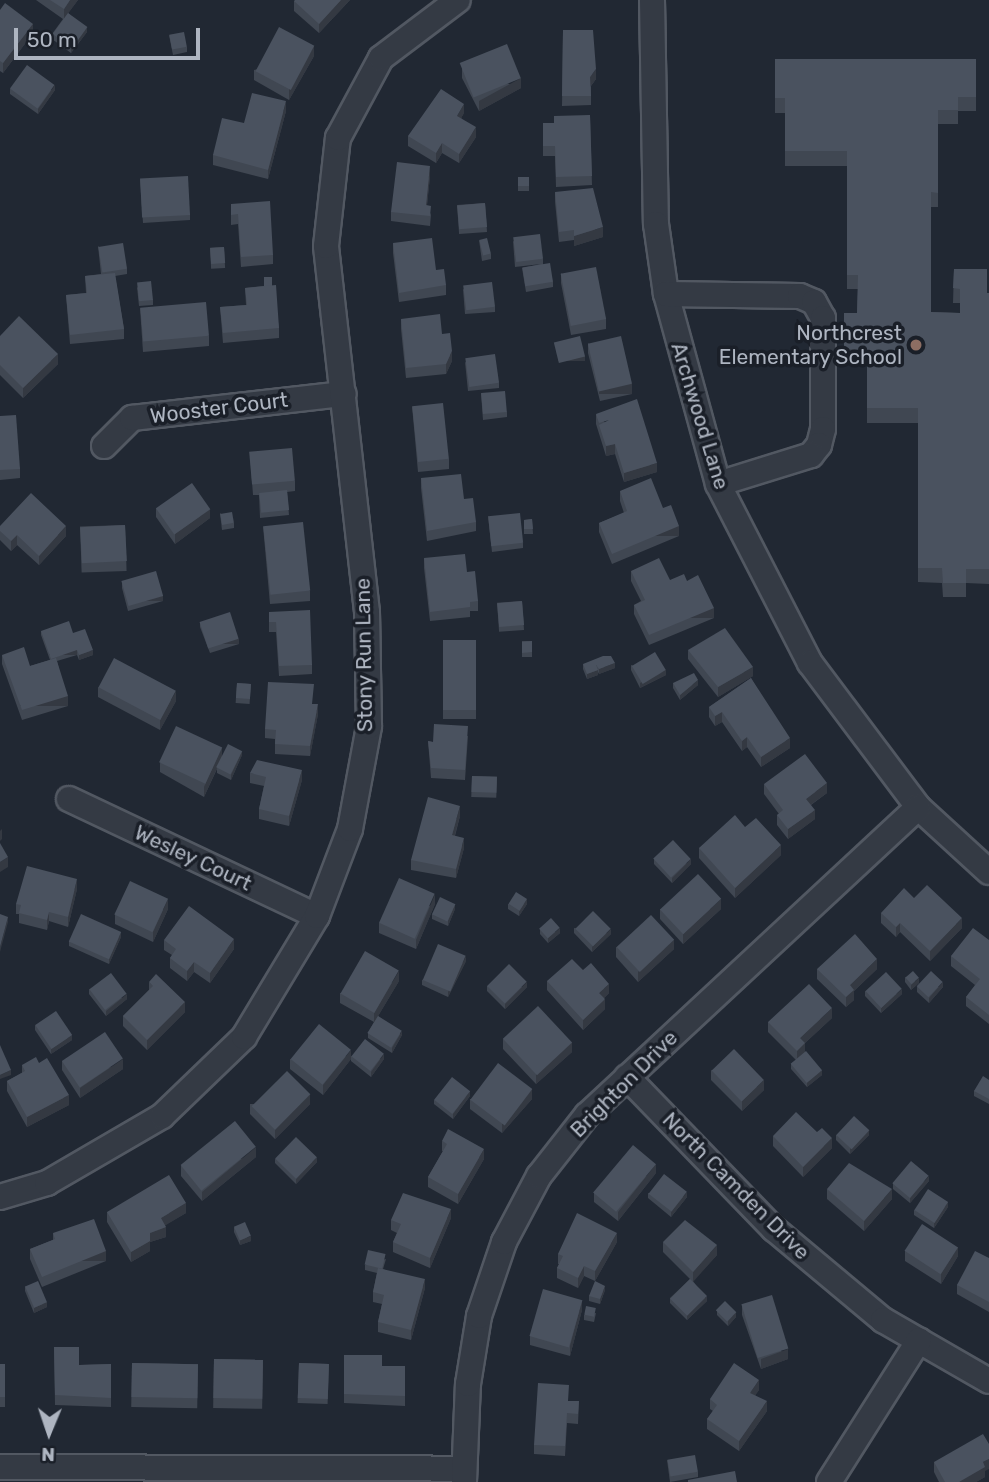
<!DOCTYPE html>
<html>
<head>
<meta charset="utf-8">
<style>
	body { margin:0 }
	#map { position:relative; width:989px; height:1482px; overflow:hidden; background:#212833; font-family:Rubik,sans-serif }
	div>[style] { position:absolute }
	.roads { filter:drop-shadow(2px 0 #525862) drop-shadow(-2px 0 #525862) drop-shadow(0 2px #525862) drop-shadow(0 -2px #525862) }
	.minor>* { height:24px; margin:-12px; padding:0 12px; transform-origin:12px; border-radius:12px; background:#343a44 }
	.wall>* { inset:0; background:#404752; transform-origin:0 0 }
	.shaded-wall>* { inset:0; background:#343942; transform-origin:0 0 }
	.building>* { inset:0; background:#4a525f; transform-origin:0 0 }
	.dots>* { width:19px; height:19px; translate:-50% -50%; box-sizing:border-box; border:4px solid #1a1f28; border-radius:50% }
	span { translate:-50% -50%; white-space:nowrap; text-align:center; line-height:1.15; -webkit-text-stroke:7px #1a1f28; paint-order:stroke }
	.poi-label { font-size:21px; color:#aeb5c1 }
	.right { translate:-100% -50%; text-align:right }
	.street-label { font-size:21px; color:#aeb5c1 }
	.north { position:absolute; left:14px; top:1398px; width:70px; height:70px; -webkit-text-stroke:5px #1a1f28; paint-order:stroke; rotate:182deg; font-size:19px; font-weight:700; line-height:28px; text-align:center; color:#aeb5c1 }
	.north::after { content:''; display:block; margin:auto; width:24px; height:32px; background:#aeb5c1; clip-path:polygon(50% 0,100% 100%,50% 72%,0 100%) }
	.scale { position:absolute; left:14px; top:28px; width:186px; height:32px; box-sizing:border-box; border:4px solid #aeb5c1; border-top:0; padding-left:9px; font-size:21px; line-height:24px; white-space:nowrap; color:#aeb5c1; -webkit-text-stroke:5px #1a1f28; paint-order:stroke }
</style>
</head>
<body>
<div id="map">
	<div class="roads">
		<div class="minor">
			<div style="left:652px;top:0;width:224px;rotate:89deg"></div>
			<div style="left:656px;top:224px;width:71px;rotate:81.9deg"></div>
			<div style="left:666px;top:294px;width:197px;rotate:74.7deg"></div>
			<div style="left:718px;top:484px;width:201px;rotate:62.8deg"></div>
			<div style="left:810px;top:663px;width:180px;rotate:53.1deg"></div>
			<div style="left:918px;top:807px;width:96px;rotate:42.5deg"></div>
			<div style="left:666px;top:294px;width:134px;rotate:0.9deg"></div>
			<div style="left:800px;top:296px;width:15px;rotate:23deg"></div>
			<div style="left:814px;top:302px;width:18px;rotate:61deg"></div>
			<div style="left:823px;top:318px;width:111px;rotate:90deg"></div>
			<div style="left:823px;top:429px;width:16px;rotate:104deg"></div>
			<div style="left:819px;top:445px;width:13px;rotate:129deg"></div>
			<div style="left:811px;top:455px;width:97px;rotate:162.7deg"></div>
			<div style="left:104px;top:446px;width:40px;rotate:-45deg"></div>
			<div style="left:132px;top:418px;width:213px;rotate:-6.5deg"></div>
			<div style="left:69px;top:799px;width:274px;rotate:25.3deg"></div>
			<div style="left:627px;top:1077px;width:211px;rotate:46deg"></div>
			<div style="left:774px;top:1229px;width:142px;rotate:39.9deg"></div>
			<div style="left:883px;top:1320px;width:122px;rotate:29.9deg"></div>
			<div style="left:0;top:1197px;width:49px;rotate:-16.6deg"></div>
			<div style="left:47px;top:1183px;width:133px;rotate:-30.2deg"></div>
			<div style="left:162px;top:1116px;width:114px;rotate:-43.9deg"></div>
			<div style="left:244px;top:1037px;width:141px;rotate:-58.9deg"></div>
			<div style="left:317px;top:916px;width:93px;rotate:-69.2deg"></div>
			<div style="left:350px;top:829px;width:105px;rotate:-79.5deg"></div>
			<div style="left:369px;top:726px;width:114px;rotate:-91deg"></div>
			<div style="left:367px;top:612px;width:368px;rotate:-96.4deg"></div>
			<div style="left:326px;top:246px;width:109px;rotate:-83.7deg"></div>
			<div style="left:338px;top:138px;width:91px;rotate:-61.7deg"></div>
			<div style="left:381px;top:58px;width:96px;rotate:-37deg"></div>
			<div style="left:0;top:1467px;width:464px;rotate:0.2deg"></div>
			<div style="left:464px;top:1482px;width:98px;rotate:-87.7deg"></div>
			<div style="left:468px;top:1384px;width:69px;rotate:-80.8deg"></div>
			<div style="left:479px;top:1316px;width:78px;rotate:-71.3deg"></div>
			<div style="left:504px;top:1242px;width:75px;rotate:-62.1deg"></div>
			<div style="left:539px;top:1176px;width:78px;rotate:-51.8deg"></div>
			<div style="left:587px;top:1115px;width:452px;rotate:-42.9deg"></div>
			<div style="left:829px;top:1482px;width:168px;rotate:-57.6deg"></div>
		</div>
	</div>
	<div class="wall">
		<div style="clip-path:polygon(36px 0,78px 0,68px 13px,87px 32px,71px 53px,52px 39px,52px 34px,63px 19px)"></div>
		<div style="clip-path:polygon(350px 0,319px 33px,294px 11px,294px 1px)"></div>
		<div style="clip-path:polygon(0 10px,33px 33px,3px 73px,0 71px)"></div>
		<div style="clip-path:polygon(563px 30px,596px 79px,591px 86px,591px 105px,562px 106px)"></div>
		<div style="clip-path:polygon(169px 35px,187px 47px,187px 52px,173px 55px)"></div>
		<div style="clip-path:polygon(314px 56px,289px 100px,254px 80px,254px 70px)"></div>
		<div style="clip-path:polygon(775px 59px,976px 59px,976px 111px,958px 111px,958px 124px,938px 124px,938px 207px,931px 207px,931px 312px,960px 313px,960px 303px,953px 303px,954px 269px,987px 293px,989px 293px,989px 584px,966px 583px,966px 597px,943px 597px,942px 583px,918px 582px,918px 423px,867px 423px,867px 363px,844px 363px,844px 313px,857px 313px,858px 289px,847px 289px,847px 166px,785px 166px,785px 113px,775px 113px)"></div>
		<div style="clip-path:polygon(462px 68px,521px 88px,479px 111px,462px 78px)"></div>
		<div style="clip-path:polygon(10px 89px,55px 90px,38px 114px,10px 94px)"></div>
		<div style="clip-path:polygon(286px 111px,268px 179px,213px 165px,213px 155px,244px 123px)"></div>
		<div style="clip-path:polygon(464px 113px,461px 118px,476px 137px,459px 163px,442px 153px,436px 163px,408px 146px,408px 136px)"></div>
		<div style="clip-path:polygon(590px 115px,592px 185px,556px 187px,555px 156px,543px 156px,543px 123px,554px 123px)"></div>
		<div style="clip-path:polygon(430px 176px,427px 205px,431px 215px,430px 226px,391px 221px,391px 212px)"></div>
		<div style="left:518px;top:177px;width:11px;height:14px"></div>
		<div style="clip-path:polygon(140px 179px,190px 215px,190px 220px,143px 223px)"></div>
		<div style="clip-path:polygon(555px 192px,603px 237px,574px 246px,574px 240px,559px 242px,555px 202px)"></div>
		<div style="left:485px;top:203px;width:29px;height:28px;rotate:86deg"></div>
		<div style="clip-path:polygon(231px 204px,273px 255px,273px 264px,241px 267px,238px 224px,231px 225px)"></div>
		<div style="clip-path:polygon(479px 240px,491px 254px,491px 259px,482px 261px)"></div>
		<div style="clip-path:polygon(513px 241px,543px 259px,543px 264px,553px 282px,553px 287px,526px 292px,522px 268px,541px 264px,515px 267px)"></div>
		<div style="clip-path:polygon(393px 243px,436px 270px,446px 285px,446px 295px,399px 302px,393px 253px)"></div>
		<div style="clip-path:polygon(98px 246px,127px 269px,127px 274px,115px 276px,124px 329px,124px 339px,70px 344px,66px 295px,86px 293px,85px 276px,101px 274px)"></div>
		<div style="left:224px;top:247px;width:21px;height:14px;rotate:87deg"></div>
		<div style="clip-path:polygon(561px 273px,606px 319px,606px 329px,571px 335px,561px 283px)"></div>
		<div style="clip-path:polygon(272px 285px,279px 328px,279px 338px,223px 343px,220px 307px,246px 305px,245px 288px)"></div>
		<div style="clip-path:polygon(137px 287px,153px 300px,153px 305px,139px 306px)"></div>
		<div style="clip-path:polygon(463px 289px,495px 307px,495px 312px,465px 314px)"></div>
		<div style="clip-path:polygon(140px 308px,209px 336px,209px 346px,143px 352px)"></div>
		<div style="clip-path:polygon(401px 319px,442px 334px,452px 361px,446px 374px,406px 378px,401px 329px)"></div>
		<div style="clip-path:polygon(0 336px,58px 364px,23px 398px,0 375px)"></div>
		<div style="clip-path:polygon(588px 343px,632px 394px,600px 401px,588px 353px)"></div>
		<div style="clip-path:polygon(465px 362px,499px 383px,499px 388px,468px 391px)"></div>
		<div style="clip-path:polygon(481px 393px,507px 412px,507px 417px,483px 420px)"></div>
		<div style="clip-path:polygon(412px 406px,449px 459px,449px 469px,418px 472px)"></div>
		<div style="clip-path:polygon(596px 414px,657px 472px,624px 482px,615px 454px,606px 456px,596px 424px)"></div>
		<div style="clip-path:polygon(0 416px,20px 469px,20px 478px,0 480px)"></div>
		<div style="clip-path:polygon(250px 455px,295px 481px,295px 491px,287px 492px,289px 515px,260px 518px,259px 495px,253px 495px)"></div>
		<div style="clip-path:polygon(421px 478px,464px 499px,476px 522px,476px 531px,427px 541px,421px 488px)"></div>
		<div style="clip-path:polygon(620px 491px,663px 508px,679px 536px,612px 564px,599px 532px,599px 523px,624px 513px,620px 501px)"></div>
		<div style="clip-path:polygon(156px 508px,210px 518px,175px 544px,156px 517px)"></div>
		<div style="clip-path:polygon(220px 513px,234px 523px,234px 528px,222px 530px)"></div>
		<div style="clip-path:polygon(488px 516px,523px 543px,523px 548px,492px 552px)"></div>
		<div style="clip-path:polygon(532px 519px,533px 534px,524px 534px,524px 520px)"></div>
		<div style="left:125px;top:525px;width:46px;height:45px;rotate:88deg"></div>
		<div style="clip-path:polygon(0 526px,66px 536px,39px 565px,17px 545px,11px 551px,0 540px)"></div>
		<div style="clip-path:polygon(263px 526px,310px 591px,310px 601px,270px 604px)"></div>
		<div style="clip-path:polygon(424px 558px,467px 572px,478px 601px,478px 611px,470px 611px,470px 617px,430px 621px,424px 568px)"></div>
		<div style="clip-path:polygon(631px 571px,670px 580px,714px 618px,649px 645px,634px 614px,634px 605px,641px 601px,631px 581px)"></div>
		<div style="clip-path:polygon(122px 583px,163px 601px,128px 611px,122px 588px)"></div>
		<div style="left:522px;top:601px;width:29px;height:25px;rotate:86deg"></div>
		<div style="clip-path:polygon(269px 612px,312px 665px,312px 674px,279px 676px,276px 632px,269px 632px)"></div>
		<div style="clip-path:polygon(200px 622px,239px 644px,210px 653px,200px 627px)"></div>
		<div style="clip-path:polygon(41px 631px,73px 633px,93px 655px,79px 660px,77px 655px,57px 661px,68px 706px,22px 720px,2px 664px,2px 655px,30px 666px,50px 660px,41px 635px)"></div>
		<div style="left:443px;top:640px;width:33px;height:79px"></div>
		<div style="left:532px;top:641px;width:16px;height:10px;rotate:90deg"></div>
		<div style="clip-path:polygon(688px 650px,753px 676px,718px 697px,688px 659px)"></div>
		<div style="clip-path:polygon(583px 664px,615px 668px,599px 674px,598px 672px,598px 675px,587px 679px,583px 669px)"></div>
		<div style="clip-path:polygon(631px 665px,666px 675px,640px 688px,631px 670px)"></div>
		<div style="clip-path:polygon(751px 678px,790px 748px,761px 767px,747px 747px,742px 751px,722px 722px,715px 726px,709px 717px,709px 707px)"></div>
		<div style="left:237px;top:683px;width:14px;height:20px;rotate:4deg"></div>
		<div style="clip-path:polygon(673px 683px,698px 685px,680px 700px,673px 688px)"></div>
		<div style="clip-path:polygon(98px 687px,176px 701px,160px 730px,98px 697px)"></div>
		<div style="clip-path:polygon(313px 704px,318px 714px,310px 756px,275px 754px,275px 739px,265px 738px,265px 729px)"></div>
		<div style="clip-path:polygon(468px 736px,465px 780px,431px 778px,428px 741px,433px 742px)"></div>
		<div style="clip-path:polygon(242px 755px,231px 780px,217px 773px,217px 769px,204px 797px,160px 772px,160px 763px)"></div>
		<div style="clip-path:polygon(250px 773px,302px 780px,289px 826px,259px 819px,259px 809px,264px 786px,250px 783px)"></div>
		<div style="left:472px;top:776px;width:25px;height:21px;rotate:2deg"></div>
		<div style="clip-path:polygon(764px 784px,827px 793px,811px 805px,815px 819px,788px 839px,777px 825px,777px 815px,779px 814px,764px 794px)"></div>
		<div style="clip-path:polygon(460px 816px,455px 836px,464px 848px,456px 878px,411px 870px,411px 860px)"></div>
		<div style="clip-path:polygon(745px 827px,781px 855px,735px 898px,699px 858px,699px 848px)"></div>
		<div style="clip-path:polygon(654px 859px,691px 864px,672px 883px,654px 864px)"></div>
		<div style="clip-path:polygon(77px 889px,68px 927px,49px 921px,47px 930px,19px 923px,19px 914px,16px 914px,16px 904px)"></div>
		<div style="clip-path:polygon(914px 898px,962px 928px,930px 961px,900px 932px,896px 937px,881px 923px,881px 913px)"></div>
		<div style="clip-path:polygon(435px 904px,416px 949px,379px 933px,379px 923px)"></div>
		<div style="clip-path:polygon(508px 904px,527px 904px,519px 916px,508px 909px)"></div>
		<div style="clip-path:polygon(168px 909px,153px 942px,115px 924px,115px 915px)"></div>
		<div style="clip-path:polygon(455px 909px,448px 926px,432px 919px,432px 914px)"></div>
		<div style="clip-path:polygon(660px 909px,721px 909px,683px 944px,660px 919px)"></div>
		<div style="clip-path:polygon(574px 928px,611px 934px,592px 952px,574px 933px)"></div>
		<div style="clip-path:polygon(540px 929px,560px 933px,548px 943px,540px 934px)"></div>
		<div style="clip-path:polygon(121px 937px,109px 964px,69px 946px,69px 941px)"></div>
		<div style="clip-path:polygon(164px 940px,234px 949px,210px 983px,194px 972px,187px 981px,170px 968px,170px 958px,172px 955px,164px 950px)"></div>
		<div style="clip-path:polygon(989px 940px,989px 1024px,966px 1006px,966px 997px,975px 985px,951px 966px,951px 956px)"></div>
		<div style="clip-path:polygon(616px 947px,674px 949px,638px 982px,616px 957px)"></div>
		<div style="clip-path:polygon(466px 961px,448px 997px,422px 985px,422px 980px)"></div>
		<div style="clip-path:polygon(817px 969px,877px 969px,854px 991px,854px 1000px,846px 1007px,817px 979px)"></div>
		<div style="clip-path:polygon(583px 970px,609px 993px,604px 998px,605px 1009px,583px 1030px,547px 990px,547px 981px)"></div>
		<div style="clip-path:polygon(905px 977px,919px 983px,911px 990px,905px 982px)"></div>
		<div style="clip-path:polygon(399px 981px,378px 1016px,402px 1035px,392px 1053px,368px 1038px,368px 1033px,374px 1022px,340px 1003px,340px 993px)"></div>
		<div style="clip-path:polygon(149px 982px,185px 1012px,147px 1050px,123px 1026px,123px 1016px,149px 990px)"></div>
		<div style="clip-path:polygon(487px 986px,527px 987px,505px 1009px,487px 991px)"></div>
		<div style="clip-path:polygon(917px 987px,943px 987px,929px 1003px,917px 992px)"></div>
		<div style="clip-path:polygon(89px 989px,127px 999px,106px 1016px,89px 994px)"></div>
		<div style="clip-path:polygon(865px 991px,902px 994px,881px 1013px,865px 996px)"></div>
		<div style="clip-path:polygon(832px 1018px,805px 1043px,805px 1052px,822px 1075px,807px 1087px,791px 1069px,791px 1064px,796px 1060px,768px 1032px,768px 1022px)"></div>
		<div style="clip-path:polygon(35px 1025px,72px 1040px,51px 1054px,35px 1030px)"></div>
		<div style="clip-path:polygon(503px 1039px,572px 1052px,536px 1084px,503px 1049px)"></div>
		<div style="clip-path:polygon(351px 1056px,384px 1059px,371px 1077px,351px 1061px,351px 1059px,323px 1095px,290px 1069px,290px 1059px)"></div>
		<div style="clip-path:polygon(62px 1061px,123px 1069px,80px 1098px,62px 1070px)"></div>
		<div style="clip-path:polygon(39px 1063px,69px 1105px,27px 1127px,7px 1091px,7px 1081px,22px 1073px,22px 1065px)"></div>
		<div style="clip-path:polygon(711px 1070px,764px 1090px,742px 1111px,711px 1080px)"></div>
		<div style="clip-path:polygon(989px 1080px,989px 1104px,974px 1096px,974px 1091px)"></div>
		<div style="clip-path:polygon(470px 1096px,453px 1119px,434px 1104px,434px 1100px)"></div>
		<div style="clip-path:polygon(470px 1099px,532px 1099px,502px 1133px,470px 1109px)"></div>
		<div style="clip-path:polygon(250px 1104px,310px 1104px,275px 1139px,250px 1114px)"></div>
		<div style="clip-path:polygon(836px 1135px,869px 1135px,850px 1154px,836px 1140px)"></div>
		<div style="clip-path:polygon(773px 1136px,832px 1148px,803px 1177px,773px 1146px)"></div>
		<div style="clip-path:polygon(442px 1141px,484px 1159px,458px 1204px,428px 1187px,428px 1177px,443px 1151px,442px 1151px)"></div>
		<div style="clip-path:polygon(256px 1157px,202px 1201px,181px 1176px,181px 1166px)"></div>
		<div style="clip-path:polygon(275px 1159px,317px 1162px,296px 1184px,275px 1163px)"></div>
		<div style="clip-path:polygon(656px 1173px,618px 1221px,594px 1202px,594px 1193px)"></div>
		<div style="clip-path:polygon(929px 1181px,910px 1203px,893px 1189px,893px 1184px)"></div>
		<div style="clip-path:polygon(827px 1189px,892px 1199px,864px 1231px,827px 1199px)"></div>
		<div style="clip-path:polygon(648px 1193px,687px 1197px,671px 1217px,648px 1198px)"></div>
		<div style="clip-path:polygon(948px 1207px,934px 1228px,914px 1215px,914px 1210px)"></div>
		<div style="clip-path:polygon(107px 1212px,186px 1213px,165px 1225px,166px 1237px,150px 1242px,150px 1251px,131px 1262px,107px 1222px)"></div>
		<div style="clip-path:polygon(451px 1218px,430px 1268px,393px 1252px,393px 1242px,397px 1233px,391px 1230px,391px 1220px)"></div>
		<div style="clip-path:polygon(234px 1227px,251px 1241px,240px 1245px,234px 1232px)"></div>
		<div style="clip-path:polygon(53px 1233px,106px 1261px,42px 1287px,30px 1259px,30px 1249px,53px 1240px)"></div>
		<div style="clip-path:polygon(617px 1242px,595px 1281px,584px 1276px,578px 1288px,557px 1278px,557px 1268px,559px 1264px,558px 1264px,558px 1254px)"></div>
		<div style="clip-path:polygon(663px 1242px,717px 1255px,693px 1281px,707px 1301px,687px 1320px,670px 1303px,670px 1298px,690px 1279px,663px 1252px)"></div>
		<div style="clip-path:polygon(905px 1251px,958px 1256px,941px 1284px,905px 1261px)"></div>
		<div style="clip-path:polygon(989px 1258px,989px 1312px,957px 1294px,957px 1285px)"></div>
		<div style="clip-path:polygon(386px 1259px,383px 1269px,425px 1288px,411px 1340px,378px 1332px,378px 1322px,382px 1304px,373px 1302px,373px 1292px,377px 1273px,365px 1270px,365px 1265px)"></div>
		<div style="clip-path:polygon(25px 1286px,47px 1307px,34px 1313px,25px 1291px)"></div>
		<div style="clip-path:polygon(605px 1290px,600px 1304px,589px 1301px,589px 1296px)"></div>
		<div style="clip-path:polygon(742px 1305px,788px 1359px,761px 1369px,742px 1315px)"></div>
		<div style="clip-path:polygon(582px 1310px,570px 1356px,530px 1345px,530px 1336px)"></div>
		<div style="clip-path:polygon(717px 1311px,736px 1317px,728px 1326px,717px 1315px)"></div>
		<div style="clip-path:polygon(596px 1313px,594px 1322px,584px 1320px,584px 1315px)"></div>
		<div style="clip-path:polygon(54px 1347px,79px 1365px,111px 1364px,111px 1407px,55px 1405px)"></div>
		<div style="clip-path:polygon(344px 1355px,382px 1366px,405px 1366px,405px 1406px,344px 1403px)"></div>
		<div style="left:214px;top:1359px;width:49px;height:49px;rotate:1deg"></div>
		<div style="left:132px;top:1363px;width:66px;height:44px;rotate:1deg"></div>
		<div style="left:299px;top:1363px;width:30px;height:40px;rotate:2deg"></div>
		<div style="left:0;top:1364px;width:5px;height:43px"></div>
		<div style="clip-path:polygon(759px 1390px,755px 1395px,767px 1411px,739px 1451px,707px 1429px,707px 1419px,713px 1411px,710px 1409px,710px 1399px)"></div>
		<div style="clip-path:polygon(569px 1401px,579px 1401px,578px 1424px,567px 1423px,565px 1456px,534px 1454px,534px 1445px)"></div>
		<div style="clip-path:polygon(667px 1460px,698px 1472px,698px 1477px,670px 1482px)"></div>
		<div style="clip-path:polygon(934px 1462px,985px 1471px,985px 1477px,976px 1482px,939px 1482px,934px 1472px)"></div>
	</div>
	<div class="shaded-wall">
		<div style="clip-path:polygon(70px 0,78px 0,64px 19px,64px 9px)"></div>
		<div style="clip-path:polygon(341px 0,350px 0,319px 33px,319px 24px)"></div>
		<div style="clip-path:polygon(33px 24px,33px 33px,3px 73px,3px 63px)"></div>
		<div style="clip-path:polygon(87px 27px,87px 32px,71px 53px,71px 48px)"></div>
		<div style="clip-path:polygon(314px 46px,314px 56px,289px 100px,289px 90px)"></div>
		<div style="clip-path:polygon(596px 69px,596px 79px,590px 87px,590px 77px)"></div>
		<div style="clip-path:polygon(521px 78px,521px 88px,479px 111px,479px 101px)"></div>
		<div style="clip-path:polygon(55px 85px,55px 90px,38px 114px,38px 109px)"></div>
		<div style="clip-path:polygon(286px 101px,286px 111px,268px 179px,268px 170px)"></div>
		<div style="clip-path:polygon(464px 104px,464px 113px,457px 126px,457px 116px)"></div>
		<div style="clip-path:polygon(476px 127px,476px 137px,459px 163px,459px 154px)"></div>
		<div style="clip-path:polygon(442px 143px,442px 153px,436px 163px,436px 153px)"></div>
		<div style="clip-path:polygon(430px 166px,430px 176px,426px 215px,426px 205px)"></div>
		<div style="clip-path:polygon(603px 227px,603px 237px,574px 246px,574px 236px)"></div>
		<div style="clip-path:polygon(452px 351px,452px 361px,446px 374px,446px 364px)"></div>
		<div style="clip-path:polygon(58px 354px,58px 364px,23px 398px,23px 388px)"></div>
		<div style="left:585px;top:356px;width:5px;height:27px;rotate:90deg"></div>
		<div style="left:632px;top:384px;width:10px;height:33px;rotate:90deg"></div>
		<div style="clip-path:polygon(615px 444px,615px 454px,606px 456px,606px 446px)"></div>
		<div style="clip-path:polygon(657px 463px,657px 472px,624px 482px,624px 473px)"></div>
		<div style="clip-path:polygon(210px 509px,210px 518px,175px 544px,175px 534px)"></div>
		<div style="clip-path:polygon(66px 526px,66px 536px,39px 565px,39px 556px)"></div>
		<div style="left:679px;top:526px;width:10px;height:73px;rotate:90deg"></div>
		<div style="clip-path:polygon(17px 535px,17px 545px,11px 551px,11px 541px)"></div>
		<div style="left:163px;top:596px;width:5px;height:36px;rotate:90deg"></div>
		<div style="left:714px;top:608px;width:10px;height:70px;rotate:90deg"></div>
		<div style="left:239px;top:639px;width:5px;height:30px;rotate:90deg"></div>
		<div style="left:77px;top:650px;width:5px;height:28px;rotate:90deg"></div>
		<div style="clip-path:polygon(93px 650px,93px 655px,79px 660px,79px 655px)"></div>
		<div style="clip-path:polygon(615px 663px,615px 668px,599px 674px,599px 669px)"></div>
		<div style="clip-path:polygon(753px 667px,753px 676px,718px 697px,718px 687px)"></div>
		<div style="clip-path:polygon(598px 670px,598px 675px,587px 679px,587px 674px)"></div>
		<div style="clip-path:polygon(666px 670px,666px 675px,640px 688px,640px 683px)"></div>
		<div style="clip-path:polygon(698px 680px,698px 685px,680px 700px,680px 695px)"></div>
		<div style="clip-path:polygon(176px 691px,176px 701px,160px 730px,160px 720px)"></div>
		<div style="left:68px;top:696px;width:10px;height:48px;rotate:90deg"></div>
		<div style="clip-path:polygon(318px 704px,318px 714px,310px 756px,310px 746px)"></div>
		<div style="clip-path:polygon(722px 712px,722px 722px,715px 726px,715px 716px)"></div>
		<div style="clip-path:polygon(747px 737px,747px 747px,742px 751px,742px 741px)"></div>
		<div style="clip-path:polygon(790px 738px,790px 748px,761px 767px,761px 757px)"></div>
		<div style="clip-path:polygon(222px 747px,222px 757px,204px 797px,204px 787px)"></div>
		<div style="clip-path:polygon(242px 751px,242px 755px,231px 780px,231px 775px)"></div>
		<div style="clip-path:polygon(302px 770px,302px 780px,289px 826px,289px 816px)"></div>
		<div style="clip-path:polygon(827px 783px,827px 793px,806px 808px,806px 799px)"></div>
		<div style="clip-path:polygon(460px 806px,460px 816px,452px 845px,452px 835px)"></div>
		<div style="clip-path:polygon(815px 810px,815px 819px,788px 839px,788px 829px)"></div>
		<div style="clip-path:polygon(2px 829px,2px 839px,0 841px,0 831px)"></div>
		<div style="clip-path:polygon(464px 838px,464px 848px,456px 878px,456px 869px)"></div>
		<div style="clip-path:polygon(781px 845px,781px 855px,735px 898px,735px 888px)"></div>
		<div style="clip-path:polygon(8px 857px,8px 867px,0 872px,0 862px)"></div>
		<div style="clip-path:polygon(691px 859px,691px 864px,672px 883px,672px 878px)"></div>
		<div style="clip-path:polygon(77px 879px,77px 889px,68px 927px,68px 917px)"></div>
		<div style="clip-path:polygon(435px 894px,435px 904px,416px 949px,416px 940px)"></div>
		<div style="clip-path:polygon(168px 899px,168px 909px,153px 942px,153px 932px)"></div>
		<div style="clip-path:polygon(527px 899px,527px 904px,519px 916px,519px 911px)"></div>
		<div style="clip-path:polygon(721px 899px,721px 909px,683px 944px,683px 934px)"></div>
		<div style="clip-path:polygon(455px 904px,455px 909px,448px 926px,448px 921px)"></div>
		<div style="clip-path:polygon(49px 912px,49px 921px,47px 930px,47px 920px)"></div>
		<div style="clip-path:polygon(8px 917px,8px 922px,0 952px,0 947px)"></div>
		<div style="clip-path:polygon(962px 918px,962px 928px,930px 961px,930px 951px)"></div>
		<div style="clip-path:polygon(900px 923px,900px 932px,896px 937px,896px 927px)"></div>
		<div style="clip-path:polygon(560px 928px,560px 933px,548px 943px,548px 938px)"></div>
		<div style="clip-path:polygon(611px 929px,611px 934px,592px 952px,592px 947px)"></div>
		<div style="clip-path:polygon(121px 932px,121px 937px,109px 964px,109px 959px)"></div>
		<div style="clip-path:polygon(234px 939px,234px 949px,210px 983px,210px 973px)"></div>
		<div style="clip-path:polygon(674px 940px,674px 949px,638px 982px,638px 972px)"></div>
		<div style="clip-path:polygon(466px 956px,466px 961px,448px 997px,448px 992px)"></div>
		<div style="clip-path:polygon(877px 959px,877px 969px,854px 991px,854px 1000px,846px 1007px,846px 997px,850px 985px)"></div>
		<div style="clip-path:polygon(194px 962px,194px 972px,187px 981px,187px 971px)"></div>
		<div style="clip-path:polygon(399px 971px,399px 981px,374px 1023px,374px 1013px)"></div>
		<div style="clip-path:polygon(919px 978px,919px 983px,911px 990px,911px 985px)"></div>
		<div style="clip-path:polygon(527px 982px,527px 987px,505px 1009px,505px 1004px)"></div>
		<div style="clip-path:polygon(943px 982px,943px 987px,929px 1003px,929px 998px)"></div>
		<div style="clip-path:polygon(609px 984px,609px 993px,599px 1003px,599px 993px)"></div>
		<div style="clip-path:polygon(902px 989px,902px 994px,881px 1013px,881px 1008px)"></div>
		<div style="clip-path:polygon(127px 994px,127px 999px,106px 1016px,106px 1011px)"></div>
		<div style="clip-path:polygon(605px 999px,605px 1009px,583px 1030px,583px 1020px)"></div>
		<div style="clip-path:polygon(185px 1002px,185px 1012px,147px 1050px,147px 1040px)"></div>
		<div style="clip-path:polygon(832px 1008px,832px 1018px,805px 1043px,805px 1053px,797px 1060px,797px 1051px,800px 1038px)"></div>
		<div style="clip-path:polygon(402px 1031px,402px 1035px,392px 1053px,392px 1048px)"></div>
		<div style="clip-path:polygon(72px 1035px,72px 1040px,51px 1054px,51px 1049px)"></div>
		<div style="clip-path:polygon(572px 1042px,572px 1052px,536px 1084px,536px 1074px)"></div>
		<div style="clip-path:polygon(351px 1050px,351px 1059px,323px 1095px,323px 1085px)"></div>
		<div style="clip-path:polygon(384px 1054px,384px 1059px,371px 1077px,371px 1072px)"></div>
		<div style="clip-path:polygon(123px 1059px,123px 1069px,80px 1098px,80px 1088px)"></div>
		<div style="clip-path:polygon(11px 1070px,11px 1075px,0 1079px,0 1075px)"></div>
		<div style="clip-path:polygon(822px 1070px,822px 1075px,807px 1087px,807px 1082px)"></div>
		<div style="clip-path:polygon(764px 1080px,764px 1090px,742px 1111px,742px 1101px)"></div>
		<div style="clip-path:polygon(532px 1089px,532px 1099px,502px 1133px,502px 1124px)"></div>
		<div style="clip-path:polygon(470px 1091px,470px 1096px,453px 1119px,453px 1114px)"></div>
		<div style="clip-path:polygon(310px 1094px,310px 1104px,275px 1139px,275px 1130px)"></div>
		<div style="clip-path:polygon(69px 1095px,69px 1105px,27px 1127px,27px 1117px)"></div>
		<div style="clip-path:polygon(869px 1130px,869px 1135px,850px 1154px,850px 1149px)"></div>
		<div style="clip-path:polygon(832px 1138px,832px 1148px,803px 1177px,803px 1167px)"></div>
		<div style="clip-path:polygon(256px 1147px,256px 1157px,202px 1201px,202px 1192px)"></div>
		<div style="clip-path:polygon(484px 1149px,484px 1159px,458px 1204px,458px 1194px)"></div>
		<div style="clip-path:polygon(317px 1157px,317px 1162px,296px 1184px,296px 1179px)"></div>
		<div style="clip-path:polygon(656px 1164px,656px 1173px,618px 1221px,618px 1212px)"></div>
		<div style="clip-path:polygon(929px 1176px,929px 1181px,910px 1203px,910px 1198px)"></div>
		<div style="clip-path:polygon(892px 1189px,892px 1199px,864px 1231px,864px 1221px)"></div>
		<div style="clip-path:polygon(687px 1192px,687px 1197px,671px 1217px,671px 1212px)"></div>
		<div style="clip-path:polygon(948px 1202px,948px 1207px,934px 1228px,934px 1223px)"></div>
		<div style="clip-path:polygon(186px 1203px,186px 1213px,161px 1228px,161px 1218px)"></div>
		<div style="clip-path:polygon(451px 1209px,451px 1218px,430px 1268px,430px 1258px)"></div>
		<div style="clip-path:polygon(166px 1227px,166px 1237px,150px 1242px,150px 1233px)"></div>
		<div style="clip-path:polygon(617px 1233px,617px 1242px,595px 1281px,595px 1271px)"></div>
		<div style="clip-path:polygon(251px 1236px,251px 1241px,240px 1245px,240px 1240px)"></div>
		<div style="clip-path:polygon(150px 1241px,150px 1251px,131px 1262px,131px 1252px)"></div>
		<div style="clip-path:polygon(717px 1245px,717px 1255px,693px 1282px,693px 1272px)"></div>
		<div style="clip-path:polygon(958px 1247px,958px 1256px,941px 1284px,941px 1274px)"></div>
		<div style="left:106px;top:1251px;width:10px;height:69px;rotate:90deg"></div>
		<div style="clip-path:polygon(584px 1266px,584px 1276px,578px 1288px,578px 1278px)"></div>
		<div style="clip-path:polygon(425px 1279px,425px 1288px,411px 1340px,411px 1330px)"></div>
		<div style="clip-path:polygon(605px 1286px,605px 1290px,600px 1304px,600px 1299px)"></div>
		<div style="clip-path:polygon(707px 1296px,707px 1301px,687px 1320px,687px 1315px)"></div>
		<div style="clip-path:polygon(582px 1300px,582px 1310px,570px 1356px,570px 1346px)"></div>
		<div style="clip-path:polygon(47px 1302px,47px 1307px,34px 1313px,34px 1308px)"></div>
		<div style="clip-path:polygon(736px 1312px,736px 1317px,728px 1326px,728px 1321px)"></div>
		<div style="clip-path:polygon(788px 1349px,788px 1359px,761px 1369px,761px 1359px)"></div>
		<div style="clip-path:polygon(759px 1380px,759px 1390px,750px 1403px,750px 1393px)"></div>
		<div style="clip-path:polygon(767px 1401px,767px 1411px,739px 1451px,739px 1441px)"></div>
		<div style="clip-path:polygon(989px 1459px,989px 1469px,985px 1471px,985px 1477px,976px 1482px,959px 1482px,983px 1462px)"></div>
	</div>
	<div class="building">
		<div style="clip-path:polygon(50px 0,70px 0,64px 9px)"></div>
		<div style="clip-path:polygon(295px 0,341px 0,319px 24px,294px 1px)"></div>
		<div style="clip-path:polygon(5px 3px,33px 24px,3px 63px,0 61px,0 10px)"></div>
		<div style="left:68px;top:13px;width:24px;height:26px;rotate:36deg"></div>
		<div style="left:279px;top:27px;width:40px;height:50px;rotate:28deg"></div>
		<div style="clip-path:polygon(563px 30px,593px 30px,596px 69px,590px 77px,591px 96px,562px 96px)"></div>
		<div style="left:184px;top:32px;width:15px;height:15px;rotate:79deg"></div>
		<div style="left:507px;top:44px;width:37px;height:51px;rotate:68deg"></div>
		<div style="clip-path:polygon(775px 59px,976px 59px,976px 97px,958px 97px,958px 110px,938px 110px,938px 193px,931px 192px,931px 312px,960px 313px,960px 289px,953px 288px,954px 269px,987px 269px,987px 293px,989px 293px,989px 569px,966px 569px,966px 583px,943px 583px,942px 568px,918px 568px,918px 408px,867px 408px,867px 349px,844px 349px,844px 313px,857px 313px,858px 275px,847px 275px,847px 151px,785px 151px,785px 98px,775px 98px)"></div>
		<div style="left:27px;top:65px;width:34px;height:29px;rotate:36deg"></div>
		<div style="clip-path:polygon(441px 89px,464px 104px,457px 116px,476px 127px,459px 154px,442px 143px,436px 153px,408px 136px)"></div>
		<div style="clip-path:polygon(252px 93px,286px 101px,268px 170px,213px 155px,222px 118px,244px 123px)"></div>
		<div style="clip-path:polygon(590px 115px,592px 176px,556px 177px,555px 146px,543px 146px,543px 123px,554px 123px,554px 116px)"></div>
		<div style="clip-path:polygon(397px 162px,430px 166px,426px 205px,431px 206px,430px 216px,391px 212px)"></div>
		<div style="left:188px;top:176px;width:39px;height:48px;rotate:87deg"></div>
		<div style="left:518px;top:177px;width:11px;height:9px"></div>
		<div style="clip-path:polygon(593px 188px,603px 227px,574px 236px,574px 230px,559px 232px,555px 192px)"></div>
		<div style="clip-path:polygon(270px 201px,273px 255px,241px 257px,238px 214px,231px 215px,231px 204px)"></div>
		<div style="left:485px;top:203px;width:24px;height:28px;rotate:85deg"></div>
		<div style="left:540px;top:234px;width:25px;height:27px;rotate:83deg"></div>
		<div style="clip-path:polygon(432px 238px,436px 270px,444px 269px,446px 285px,399px 293px,393px 243px)"></div>
		<div style="left:487px;top:238px;width:16px;height:8px;rotate:76deg"></div>
		<div style="left:123px;top:243px;width:26px;height:25px;rotate:81deg"></div>
		<div style="left:224px;top:247px;width:16px;height:14px;rotate:86deg"></div>
		<div style="left:550px;top:263px;width:19px;height:28px;rotate:81deg"></div>
		<div style="left:596px;top:267px;width:53px;height:36px;rotate:79deg"></div>
		<div style="clip-path:polygon(115px 273px,124px 329px,70px 335px,66px 295px,87px 293px,85px 276px)"></div>
		<div style="left:264px;top:277px;width:8px;height:9px"></div>
		<div style="left:151px;top:281px;width:19px;height:14px;rotate:84deg"></div>
		<div style="left:492px;top:282px;width:25px;height:29px;rotate:83deg"></div>
		<div style="clip-path:polygon(276px 285px,279px 328px,223px 333px,220px 307px,247px 305px,245px 288px)"></div>
		<div style="left:206px;top:302px;width:34px;height:66px;rotate:85deg"></div>
		<div style="clip-path:polygon(440px 314px,442px 334px,450px 333px,452px 351px,446px 364px,406px 368px,401px 319px)"></div>
		<div style="clip-path:polygon(19px 316px,58px 354px,23px 388px,0 365px,0 336px)"></div>
		<div style="left:580px;top:336px;width:21px;height:27px;rotate:76deg"></div>
		<div style="left:621px;top:336px;width:49px;height:34px;rotate:77deg"></div>
		<div style="left:495px;top:354px;width:29px;height:30px;rotate:82deg"></div>
		<div style="left:505px;top:391px;width:21px;height:24px;rotate:85deg"></div>
		<div style="clip-path:polygon(637px 399px,657px 463px,624px 473px,615px 444px,606px 446px,599px 425px,609px 420px,599px 423px,596px 414px)"></div>
		<div style="left:443px;top:403px;width:56px;height:31px;rotate:84deg"></div>
		<div style="clip-path:polygon(16px 415px,20px 469px,0 470px,0 416px)"></div>
		<div style="left:292px;top:448px;width:33px;height:43px;rotate:85deg"></div>
		<div style="clip-path:polygon(461px 474px,464px 499px,473px 498px,476px 522px,427px 531px,421px 478px)"></div>
		<div style="clip-path:polygon(651px 478px,663px 508px,671px 505px,679px 526px,612px 554px,599px 523px,627px 511px,620px 491px)"></div>
		<div style="left:192px;top:483px;width:32px;height:44px;rotate:55deg"></div>
		<div style="left:287px;top:490px;width:20px;height:28px;rotate:84deg"></div>
		<div style="clip-path:polygon(31px 493px,66px 526px,39px 556px,17px 535px,11px 541px,0 531px,0 526px)"></div>
		<div style="left:232px;top:512px;width:11px;height:12px;rotate:80deg"></div>
		<div style="left:520px;top:513px;width:30px;height:32px;rotate:84deg"></div>
		<div style="clip-path:polygon(532px 519px,533px 529px,524px 529px,524px 520px)"></div>
		<div style="left:303px;top:522px;width:69px;height:40px;rotate:84deg"></div>
		<div style="left:125px;top:525px;width:36px;height:45px;rotate:87deg"></div>
		<div style="clip-path:polygon(465px 554px,467px 572px,475px 571px,478px 601px,470px 602px,470px 607px,430px 612px,424px 558px)"></div>
		<div style="clip-path:polygon(659px 558px,670px 580px,684px 574px,687px 581px,698px 575px,714px 608px,649px 635px,634px 605px,645px 600px,631px 571px)"></div>
		<div style="left:156px;top:571px;width:26px;height:36px;rotate:74deg"></div>
		<div style="left:522px;top:601px;width:24px;height:25px;rotate:85deg"></div>
		<div style="clip-path:polygon(310px 610px,312px 665px,279px 666px,276px 622px,269px 622px,269px 612px)"></div>
		<div style="left:230px;top:612px;width:28px;height:32px;rotate:72deg"></div>
		<div style="clip-path:polygon(69px 621px,73px 633px,85px 629px,93px 650px,79px 655px,77px 650px,51px 659px,41px 631px)"></div>
		<div style="clip-path:polygon(725px 628px,753px 667px,718px 687px,688px 650px)"></div>
		<div style="left:443px;top:640px;width:33px;height:70px"></div>
		<div style="clip-path:polygon(532px 641px,532px 652px,522px 653px,522px 642px)"></div>
		<div style="clip-path:polygon(24px 647px,30px 666px,56px 658px,68px 696px,22px 710px,2px 655px)"></div>
		<div style="left:655px;top:652px;width:21px;height:27px;rotate:59deg"></div>
		<div style="clip-path:polygon(603px 656px,611px 656px,615px 663px,599px 669px,596px 665px,598px 670px,587px 674px,583px 664px)"></div>
		<div style="left:114px;top:658px;width:70px;height:33px;rotate:28deg"></div>
		<div style="clip-path:polygon(694px 673px,698px 680px,680px 695px,673px 683px)"></div>
		<div style="clip-path:polygon(751px 678px,790px 738px,761px 757px,747px 737px,742px 741px,722px 712px,715px 716px,709px 707px)"></div>
		<div style="clip-path:polygon(268px 682px,314px 684px,312px 704px,318px 704px,310px 746px,275px 744px,276px 730px,265px 729px)"></div>
		<div style="left:237px;top:683px;width:14px;height:15px;rotate:4deg"></div>
		<div style="clip-path:polygon(434px 724px,468px 726px,465px 770px,431px 768px,428px 741px,433px 742px)"></div>
		<div style="left:176px;top:726px;width:51px;height:40px;rotate:25deg"></div>
		<div style="left:228px;top:744px;width:16px;height:26px;rotate:27deg"></div>
		<div style="clip-path:polygon(805px 754px,827px 783px,806px 799px,815px 810px,788px 829px,777px 815px,783px 810px,764px 784px)"></div>
		<div style="clip-path:polygon(257px 760px,302px 770px,289px 816px,259px 809px,266px 777px,250px 773px)"></div>
		<div style="left:472px;top:776px;width:25px;height:16px;rotate:2deg"></div>
		<div style="clip-path:polygon(428px 797px,460px 806px,452px 835px,464px 838px,456px 869px,411px 860px)"></div>
		<div style="clip-path:polygon(735px 815px,745px 827px,756px 818px,781px 845px,735px 888px,699px 848px)"></div>
		<div style="left:673px;top:840px;width:26px;height:27px;rotate:47deg"></div>
		<div style="clip-path:polygon(0 843px,8px 857px,0 862px)"></div>
		<div style="clip-path:polygon(27px 866px,77px 879px,68px 917px,49px 912px,47px 920px,19px 913px,21px 905px,16px 904px)"></div>
		<div style="left:698px;top:874px;width:34px;height:52px;rotate:47deg"></div>
		<div style="left:399px;top:878px;width:39px;height:49px;rotate:24deg"></div>
		<div style="left:130px;top:881px;width:42px;height:37px;rotate:25deg"></div>
		<div style="clip-path:polygon(927px 885px,962px 918px,930px 951px,900px 923px,896px 927px,881px 913px,904px 888px,914px 898px)"></div>
		<div style="left:516px;top:892px;width:13px;height:14px;rotate:32deg"></div>
		<div style="left:440px;top:897px;width:17px;height:19px;rotate:25deg"></div>
		<div style="clip-path:polygon(189px 906px,234px 939px,210px 973px,194px 962px,187px 971px,170px 958px,176px 949px,164px 940px)"></div>
		<div style="left:593px;top:911px;width:25px;height:25px;rotate:45deg"></div>
		<div style="clip-path:polygon(0 914px,8px 917px,0 947px)"></div>
		<div style="left:81px;top:914px;width:44px;height:30px;rotate:24deg"></div>
		<div style="left:651px;top:915px;width:34px;height:47px;rotate:47deg"></div>
		<div style="left:551px;top:918px;width:13px;height:16px;rotate:48deg"></div>
		<div style="clip-path:polygon(973px 928px,989px 940px,989px 1015px,966px 997px,980px 979px,951px 956px)"></div>
		<div style="clip-path:polygon(855px 934px,877px 959px,850px 985px,854px 990px,846px 997px,817px 969px)"></div>
		<div style="left:438px;top:944px;width:30px;height:39px;rotate:23deg"></div>
		<div style="left:365px;top:951px;width:39px;height:49px;rotate:30deg"></div>
		<div style="clip-path:polygon(572px 959px,583px 970px,591px 963px,609px 984px,599px 993px,605px 999px,583px 1020px,547px 981px)"></div>
		<div style="left:509px;top:964px;width:25px;height:31px;rotate:45deg"></div>
		<div style="left:913px;top:971px;width:9px;height:10px;rotate:49deg"></div>
		<div style="left:931px;top:971px;width:16px;height:21px;rotate:43deg"></div>
		<div style="left:886px;top:972px;width:23px;height:28px;rotate:47deg"></div>
		<div style="left:111px;top:973px;width:26px;height:27px;rotate:53deg"></div>
		<div style="clip-path:polygon(156px 974px,185px 1002px,147px 1040px,123px 1016px,153px 986px,149px 982px)"></div>
		<div style="clip-path:polygon(809px 984px,832px 1008px,800px 1038px,805px 1043px,797px 1051px,768px 1022px)"></div>
		<div style="left:538px;top:1006px;width:50px;height:48px;rotate:47deg"></div>
		<div style="left:56px;top:1011px;width:29px;height:25px;rotate:56deg"></div>
		<div style="left:378px;top:1016px;width:28px;height:20px;rotate:32deg"></div>
		<div style="left:319px;top:1024px;width:41px;height:45px;rotate:39deg"></div>
		<div style="left:105px;top:1032px;width:32px;height:52px;rotate:56deg"></div>
		<div style="left:365px;top:1039px;width:24px;height:22px;rotate:38deg"></div>
		<div style="clip-path:polygon(0 1045px,11px 1070px,0 1075px)"></div>
		<div style="left:734px;top:1049px;width:43px;height:31px;rotate:46deg"></div>
		<div style="left:806px;top:1051px;width:25px;height:20px;rotate:50deg"></div>
		<div style="clip-path:polygon(36px 1057px,39px 1063px,47px 1058px,69px 1095px,27px 1117px,7px 1081px,25px 1071px,22px 1065px)"></div>
		<div style="left:498px;top:1063px;width:43px;height:46px;rotate:37deg"></div>
		<div style="left:287px;top:1071px;width:33px;height:50px;rotate:45deg"></div>
		<div style="clip-path:polygon(983px 1076px,989px 1080px,989px 1099px,974px 1091px)"></div>
		<div style="left:452px;top:1077px;width:23px;height:29px;rotate:38deg"></div>
		<div style="clip-path:polygon(796px 1112px,817px 1132px,822px 1128px,832px 1138px,803px 1167px,773px 1136px)"></div>
		<div style="left:854px;top:1116px;width:21px;height:26px;rotate:43deg"></div>
		<div style="left:235px;top:1121px;width:33px;height:70px;rotate:51deg"></div>
		<div style="clip-path:polygon(448px 1129px,484px 1149px,458px 1194px,428px 1177px,447px 1144px,442px 1141px)"></div>
		<div style="left:296px;top:1137px;width:29px;height:30px;rotate:44deg"></div>
		<div style="left:633px;top:1145px;width:30px;height:62px;rotate:40deg"></div>
		<div style="left:911px;top:1161px;width:23px;height:29px;rotate:40deg"></div>
		<div style="clip-path:polygon(849px 1163px,892px 1189px,864px 1221px,827px 1189px)"></div>
		<div style="left:664px;top:1174px;width:29px;height:25px;rotate:38deg"></div>
		<div style="clip-path:polygon(169px 1175px,186px 1203px,161px 1218px,166px 1227px,150px 1233px,150px 1241px,131px 1252px,107px 1212px)"></div>
		<div style="left:928px;top:1189px;width:24px;height:25px;rotate:33deg"></div>
		<div style="clip-path:polygon(403px 1193px,451px 1209px,430px 1258px,393px 1242px,401px 1224px,391px 1220px)"></div>
		<div style="clip-path:polygon(577px 1213px,617px 1233px,595px 1271px,584px 1266px,578px 1278px,557px 1268px,563px 1256px,558px 1254px)"></div>
		<div style="clip-path:polygon(94px 1219px,106px 1251px,42px 1277px,30px 1249px,55px 1239px,53px 1233px)"></div>
		<div style="clip-path:polygon(685px 1220px,717px 1245px,693px 1272px,663px 1242px)"></div>
		<div style="left:245px;top:1222px;width:15px;height:12px;rotate:67deg"></div>
		<div style="left:922px;top:1224px;width:43px;height:32px;rotate:33deg"></div>
		<div style="left:368px;top:1250px;width:18px;height:15px;rotate:13deg"></div>
		<div style="clip-path:polygon(975px 1251px,989px 1258px,989px 1302px,957px 1285px)"></div>
		<div style="clip-path:polygon(378px 1268px,425px 1279px,411px 1330px,378px 1322px,384px 1295px,373px 1292px)"></div>
		<div style="left:690px;top:1279px;width:24px;height:28px;rotate:45deg"></div>
		<div style="left:38px;top:1281px;width:23px;height:14px;rotate:67deg"></div>
		<div style="clip-path:polygon(595px 1281px,605px 1286px,600px 1299px,589px 1296px)"></div>
		<div style="left:543px;top:1289px;width:41px;height:49px;rotate:16deg"></div>
		<div style="left:772px;top:1295px;width:56px;height:32px;rotate:73deg"></div>
		<div style="left:725px;top:1301px;width:16px;height:13px;rotate:45deg"></div>
		<div style="left:586px;top:1306px;width:10px;height:9px;rotate:11deg"></div>
		<div style="clip-path:polygon(54px 1347px,79px 1347px,79px 1365px,111px 1364px,111px 1398px,55px 1395px)"></div>
		<div style="clip-path:polygon(344px 1355px,382px 1355px,382px 1366px,405px 1366px,405px 1396px,344px 1394px)"></div>
		<div style="left:214px;top:1359px;width:49px;height:39px;rotate:1deg"></div>
		<div style="left:132px;top:1363px;width:66px;height:34px;rotate:1deg"></div>
		<div style="left:299px;top:1363px;width:30px;height:35px;rotate:2deg"></div>
		<div style="clip-path:polygon(734px 1363px,759px 1380px,750px 1393px,767px 1401px,739px 1441px,707px 1419px,717px 1405px,710px 1399px)"></div>
		<div style="left:0;top:1364px;width:5px;height:33px"></div>
		<div style="clip-path:polygon(538px 1383px,569px 1385px,568px 1401px,579px 1401px,578px 1414px,567px 1413px,565px 1446px,534px 1445px)"></div>
		<div style="clip-path:polygon(983px 1434px,989px 1444px,989px 1459px,983px 1462px,985px 1467px,959px 1482px,945px 1482px,934px 1462px)"></div>
		<div style="left:695px;top:1455px;width:17px;height:28px;rotate:80deg"></div>
		<div style="clip-path:polygon(735px 1471px,737px 1482px,688px 1482px,688px 1480px)"></div>
	</div>
	<div class="dots">
		<div style="left:916px;top:345px;background:#8d6e63"></div>
	</div>
	<div class="poi-label">
		<span class="right" style="left:902px;top:345px">Northcrest<br>Elementary School</span>
	</div>
	<div class="street-label">
		<span style="left:219px;top:408px;rotate:-7deg">Wooster Court</span>
		<span style="left:700px;top:416px;rotate:73deg">Archwood Lane</span>
		<span style="left:364px;top:655px;rotate:-91deg">Stony Run Lane</span>
		<span style="left:193px;top:858px;rotate:25deg">Wesley Court</span>
		<span style="left:624px;top:1084px;rotate:-45deg">Brighton Drive</span>
		<span style="left:736px;top:1186px;rotate:45deg">North Camden Drive</span>
	</div>
	<div class="north">N</div>
	<div class="scale">50 m</div>
</div>
</body>
</html>
